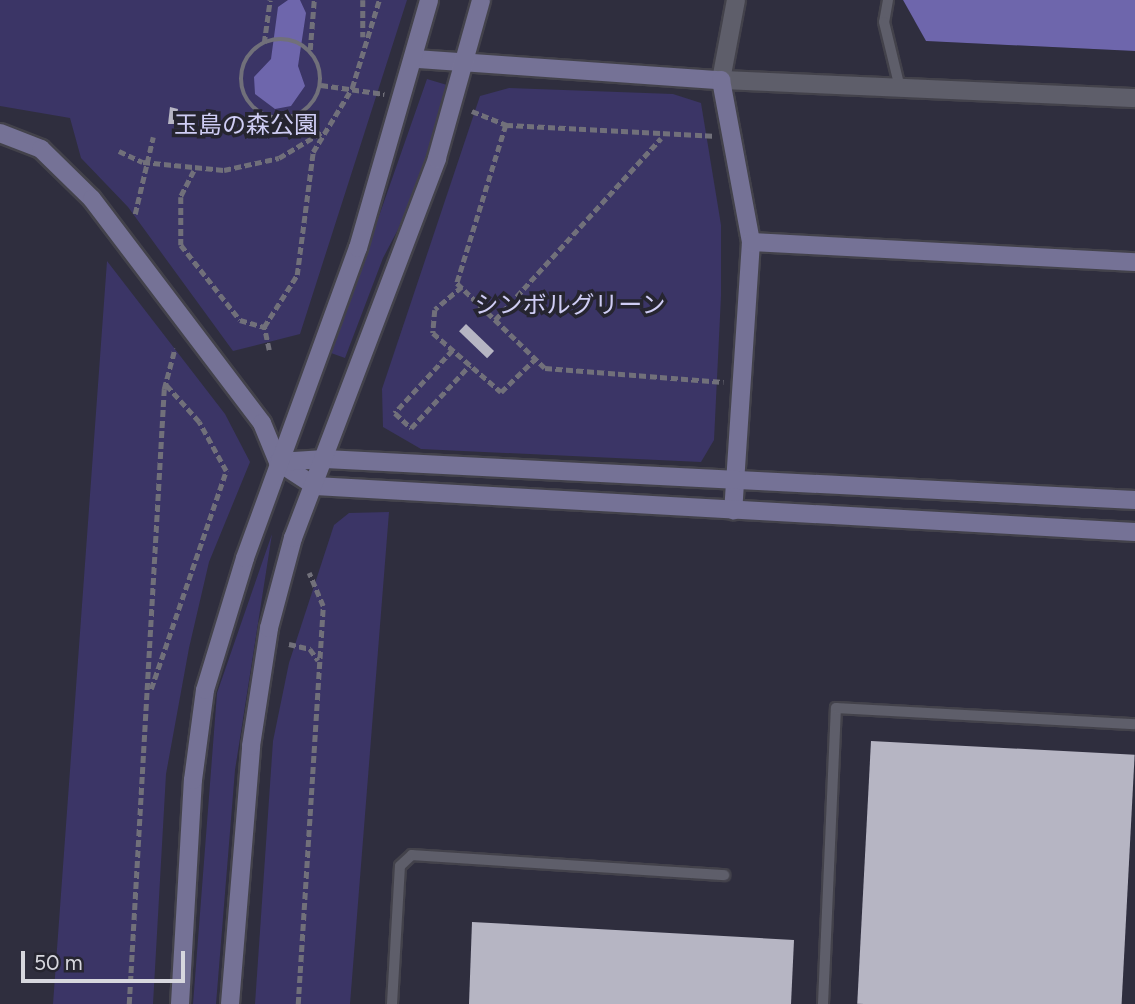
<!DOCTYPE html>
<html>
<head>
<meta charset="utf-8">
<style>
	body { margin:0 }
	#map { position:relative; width:1135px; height:1004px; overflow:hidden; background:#262530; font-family:Figtree,"Noto Sans JP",sans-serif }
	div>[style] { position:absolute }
	.built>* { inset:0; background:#2f2e3e }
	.green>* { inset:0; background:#3b3566 }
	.water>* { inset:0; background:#6e66ac }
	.building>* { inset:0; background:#b6b5c3; transform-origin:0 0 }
	.path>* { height:4.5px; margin-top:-2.25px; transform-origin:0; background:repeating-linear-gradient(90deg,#71707a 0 7px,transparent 0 10.5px) }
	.path>.ring { margin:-2.25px; padding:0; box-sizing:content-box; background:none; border:4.5px solid #71707a; border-radius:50% }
	.roads { filter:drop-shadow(2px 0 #43424b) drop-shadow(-2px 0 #43424b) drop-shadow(0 2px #43424b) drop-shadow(0 -2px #43424b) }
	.lane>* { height:10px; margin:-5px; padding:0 5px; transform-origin:5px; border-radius:5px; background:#5e5e6a }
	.street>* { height:18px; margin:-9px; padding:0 9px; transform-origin:9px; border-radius:9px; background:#5e5e6a }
	.secondary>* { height:18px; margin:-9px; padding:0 9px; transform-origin:9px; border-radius:9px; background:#757296 }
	span { translate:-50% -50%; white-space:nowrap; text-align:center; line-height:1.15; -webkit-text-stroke:7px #262530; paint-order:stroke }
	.park-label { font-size:24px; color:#cfcdf4 }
	.scale { position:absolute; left:21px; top:951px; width:164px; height:32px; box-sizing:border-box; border:4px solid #d7d7de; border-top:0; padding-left:9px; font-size:21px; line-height:24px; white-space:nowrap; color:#d7d7de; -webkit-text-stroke:5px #262530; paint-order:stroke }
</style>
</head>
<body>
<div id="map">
	<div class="built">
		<div style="clip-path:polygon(0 0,903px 0,926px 41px,1135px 51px,1135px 1004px,0 1004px)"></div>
	</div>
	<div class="green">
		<div style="clip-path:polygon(0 0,407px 0,300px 334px,233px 351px,128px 207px,81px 158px,70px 118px,0 106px)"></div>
		<div style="clip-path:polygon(427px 79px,447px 85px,414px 199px,383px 258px,345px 358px,331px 353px)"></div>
		<div style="clip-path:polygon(509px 88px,673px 94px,701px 103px,721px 225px,721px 296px,714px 440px,701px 462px,421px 449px,383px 427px,382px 389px,480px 96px)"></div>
		<div style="clip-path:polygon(107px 261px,225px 414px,250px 462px,209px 562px,189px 648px,166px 774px,153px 1004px,53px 1004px)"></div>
		<div style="clip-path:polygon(389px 512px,350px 1004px,255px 1004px,273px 741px,289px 663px,334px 525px,349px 513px)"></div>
		<div style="clip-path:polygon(272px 534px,235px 770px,216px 1004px,193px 1004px,217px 693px)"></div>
	</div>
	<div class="water">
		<div style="clip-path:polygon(288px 0,300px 0,306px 13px,298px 66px,305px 86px,291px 106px,275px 109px,255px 94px,254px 77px,271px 59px,278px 7px)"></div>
		<div style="clip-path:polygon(903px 0,1135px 0,1135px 51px,926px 41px)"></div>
	</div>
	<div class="building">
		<div style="clip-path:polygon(170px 107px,178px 109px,175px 124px,168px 124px)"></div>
		<div style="left:466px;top:324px;width:39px;height:10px;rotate:44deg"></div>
		<div style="left:871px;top:741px;width:264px;height:263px;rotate:3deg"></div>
		<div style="clip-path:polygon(472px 922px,794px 940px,791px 1004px,469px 1004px)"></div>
	</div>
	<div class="path">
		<div style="left:363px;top:0;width:37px;rotate:90deg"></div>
		<div class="ring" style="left:241px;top:39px;width:75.5px;height:75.5px"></div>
		<div style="left:264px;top:43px;width:43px;rotate:-82.1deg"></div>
		<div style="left:310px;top:50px;width:50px;rotate:-85.4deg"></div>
		<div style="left:321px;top:85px;width:64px;rotate:8.1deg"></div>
		<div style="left:472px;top:111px;width:37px;rotate:22deg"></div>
		<div style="left:506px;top:125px;width:207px;rotate:3deg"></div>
		<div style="left:506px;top:125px;width:165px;rotate:107.2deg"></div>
		<div style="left:457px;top:283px;width:122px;rotate:44deg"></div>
		<div style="left:545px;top:368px;width:179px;rotate:4.5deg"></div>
		<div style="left:119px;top:151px;width:26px;rotate:25deg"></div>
		<div style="left:143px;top:162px;width:81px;rotate:5.6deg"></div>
		<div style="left:224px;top:170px;width:56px;rotate:-12.3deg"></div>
		<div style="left:279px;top:158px;width:52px;rotate:-31deg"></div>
		<div style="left:194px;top:171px;width:29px;rotate:117deg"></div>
		<div style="left:181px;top:197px;width:48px;rotate:90deg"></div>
		<div style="left:181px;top:245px;width:95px;rotate:51.8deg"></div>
		<div style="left:240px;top:320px;width:25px;rotate:16deg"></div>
		<div style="left:135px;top:214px;width:79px;rotate:-76.8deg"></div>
		<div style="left:462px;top:287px;width:35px;rotate:140deg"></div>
		<div style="left:435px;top:310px;width:23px;rotate:95deg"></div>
		<div style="left:433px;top:333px;width:90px;rotate:40.9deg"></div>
		<div style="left:501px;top:392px;width:47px;rotate:-44.1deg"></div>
		<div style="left:495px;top:320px;width:246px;rotate:-47.6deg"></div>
		<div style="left:269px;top:350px;width:24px;rotate:-102deg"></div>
		<div style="left:264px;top:327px;width:62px;rotate:-57.6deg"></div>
		<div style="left:297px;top:275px;width:124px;rotate:-82.6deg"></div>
		<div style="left:313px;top:152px;width:75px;rotate:-58.6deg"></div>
		<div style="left:352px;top:88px;width:92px;rotate:-72.9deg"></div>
		<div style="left:453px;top:350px;width:86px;rotate:132.6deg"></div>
		<div style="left:395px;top:413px;width:22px;rotate:43deg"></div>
		<div style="left:411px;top:428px;width:86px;rotate:-46.9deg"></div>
		<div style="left:289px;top:644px;width:22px;rotate:13deg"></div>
		<div style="left:310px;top:649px;width:14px;rotate:54deg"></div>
		<div style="left:151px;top:689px;width:231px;rotate:-71deg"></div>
		<div style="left:226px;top:471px;width:56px;rotate:-118.9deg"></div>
		<div style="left:199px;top:422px;width:51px;rotate:-131.8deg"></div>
		<div style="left:129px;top:1004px;width:616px;rotate:-86.74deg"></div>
		<div style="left:164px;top:389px;width:42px;rotate:-75deg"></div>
		<div style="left:298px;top:1004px;width:399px;rotate:-86.4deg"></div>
		<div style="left:323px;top:606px;width:36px;rotate:-113deg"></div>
	</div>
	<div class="roads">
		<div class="lane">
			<div style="left:888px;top:0;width:22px;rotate:100deg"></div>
			<div style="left:884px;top:22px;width:68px;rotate:76.4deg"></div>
			<div style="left:392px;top:1004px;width:138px;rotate:-86.7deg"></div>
			<div style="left:400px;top:866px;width:16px;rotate:-43deg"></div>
			<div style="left:412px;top:855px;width:313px;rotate:3.7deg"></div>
			<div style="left:823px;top:1004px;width:296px;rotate:-87.5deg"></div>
			<div style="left:836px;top:708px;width:299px;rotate:3.1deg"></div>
		</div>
		<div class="street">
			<div style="left:736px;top:0;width:81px;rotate:100.6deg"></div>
			<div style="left:721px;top:80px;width:414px;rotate:2.5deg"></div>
		</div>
		<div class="secondary">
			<div style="left:417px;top:59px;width:305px;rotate:4deg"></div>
			<div style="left:721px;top:80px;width:165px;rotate:79.5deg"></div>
			<div style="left:751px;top:242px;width:269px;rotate:93.8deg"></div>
			<div style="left:0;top:133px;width:44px;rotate:21.3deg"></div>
			<div style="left:41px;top:149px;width:71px;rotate:44.4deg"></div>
			<div style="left:92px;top:199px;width:281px;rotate:52.8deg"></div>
			<div style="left:262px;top:423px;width:42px;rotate:67.7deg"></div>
			<div style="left:278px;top:462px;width:44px;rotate:33deg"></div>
			<div style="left:315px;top:486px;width:821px;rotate:3.21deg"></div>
			<div style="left:751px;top:242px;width:385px;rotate:3deg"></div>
			<div style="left:278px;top:462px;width:47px;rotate:-3.7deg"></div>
			<div style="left:325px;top:459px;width:811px;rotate:2.9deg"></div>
			<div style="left:180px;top:1004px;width:224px;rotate:-86.7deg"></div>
			<div style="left:193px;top:780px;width:91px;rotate:-82.4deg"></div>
			<div style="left:205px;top:690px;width:138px;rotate:-73.1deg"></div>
			<div style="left:245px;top:558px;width:330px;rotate:-70deg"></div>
			<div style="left:358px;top:248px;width:258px;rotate:-74deg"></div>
			<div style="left:230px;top:1004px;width:259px;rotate:-85.3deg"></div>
			<div style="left:251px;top:746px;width:119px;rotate:-81.3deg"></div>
			<div style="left:269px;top:628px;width:93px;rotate:-75.1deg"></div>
			<div style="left:293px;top:538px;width:406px;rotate:-69.2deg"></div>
			<div style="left:437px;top:158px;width:164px;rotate:-74.4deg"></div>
		</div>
	</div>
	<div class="park-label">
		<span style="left:246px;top:125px">玉島の森公園</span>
		<span style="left:570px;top:305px">シンボルグリーン</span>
	</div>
	<div class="scale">50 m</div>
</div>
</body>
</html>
